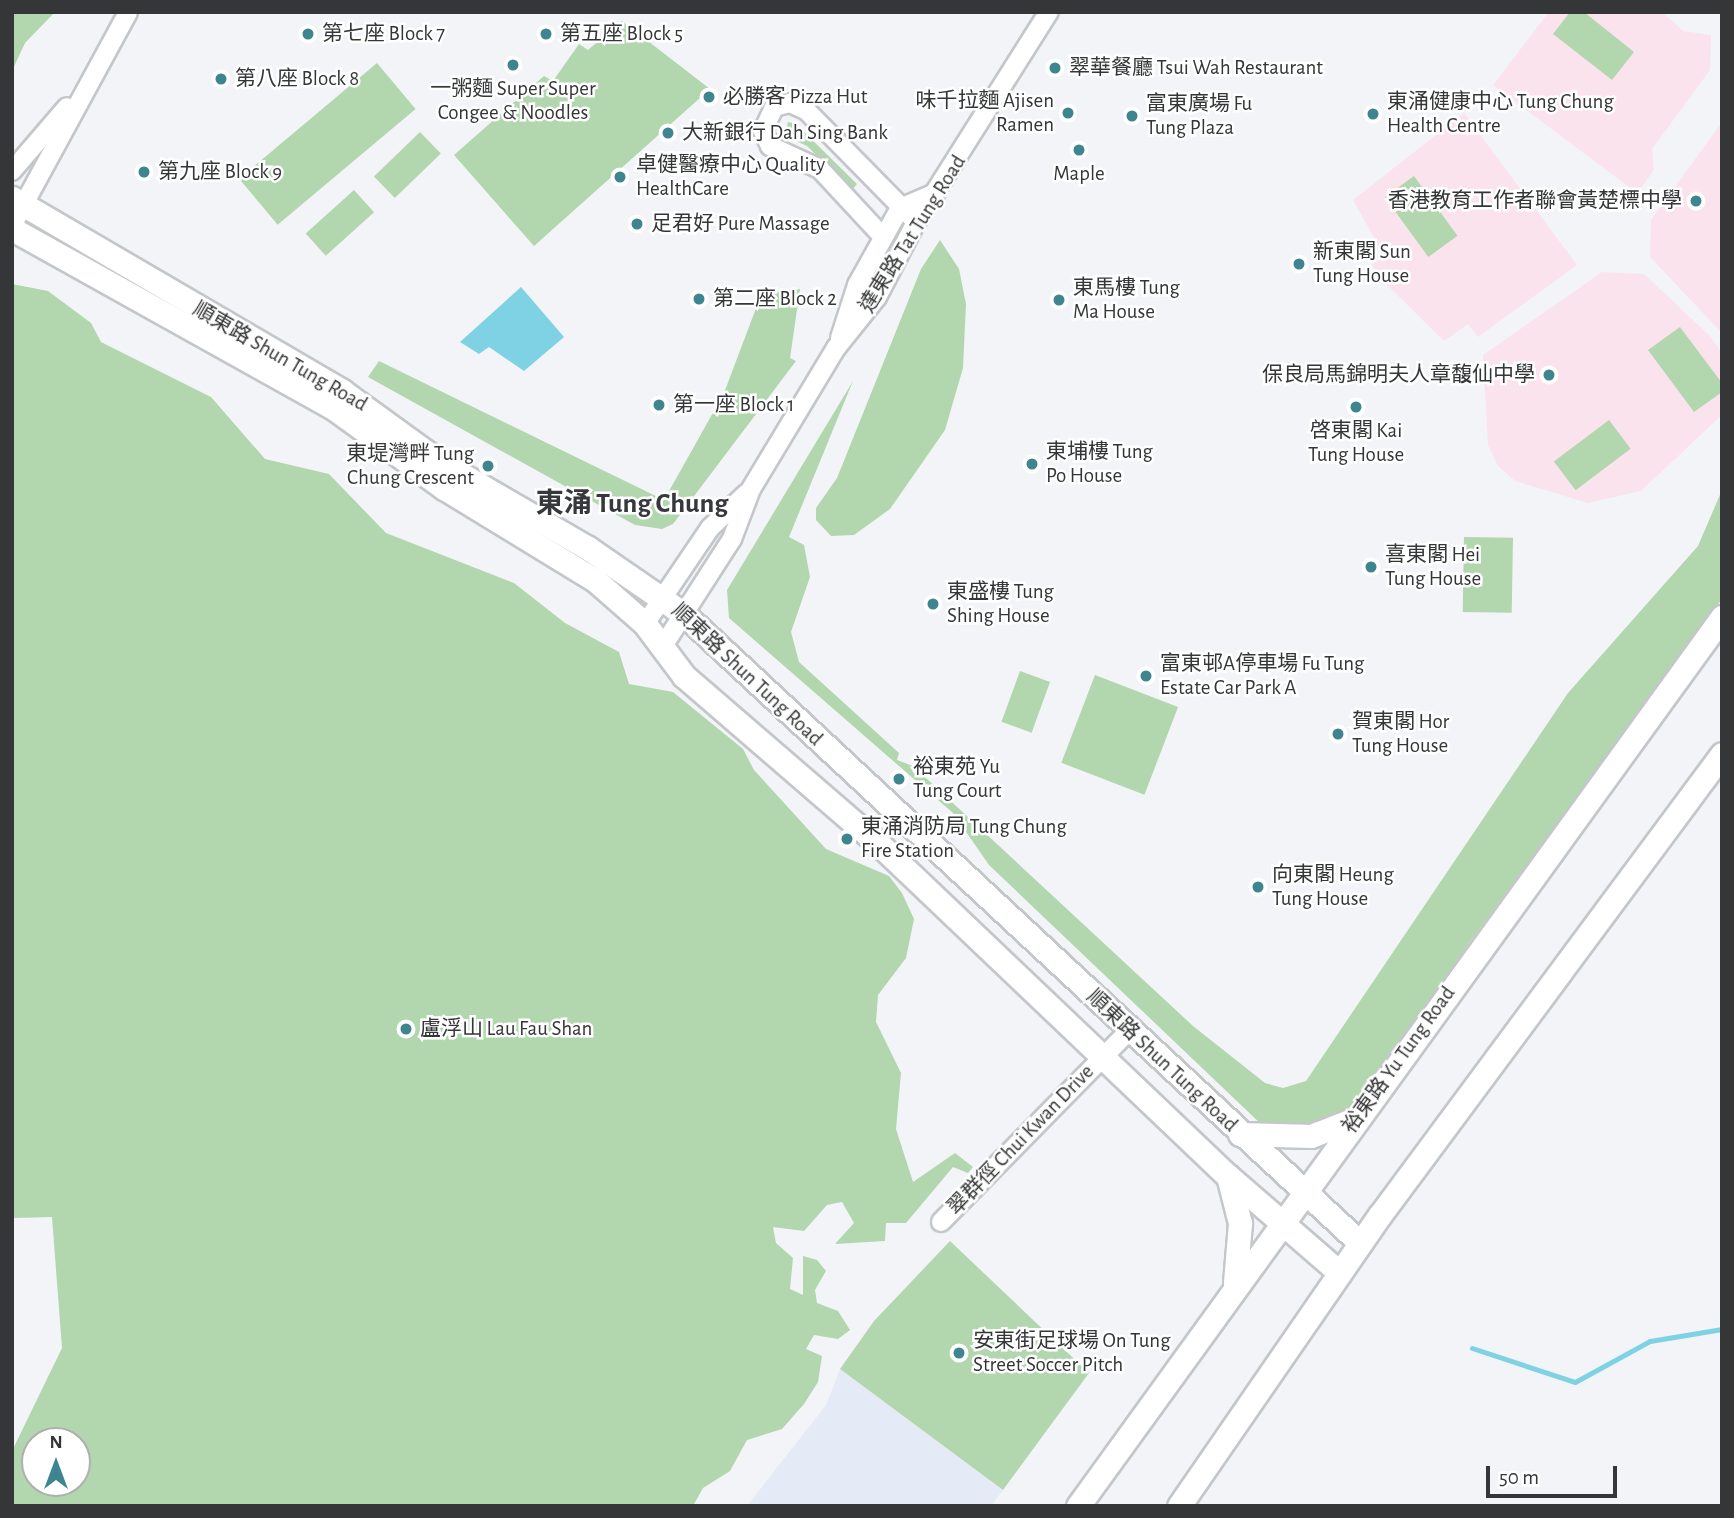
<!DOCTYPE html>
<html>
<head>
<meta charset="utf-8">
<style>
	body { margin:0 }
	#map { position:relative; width:1734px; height:1518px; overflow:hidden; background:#f2f4f8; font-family:"Alegreya Sans","Noto Sans TC",sans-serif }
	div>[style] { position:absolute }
	.built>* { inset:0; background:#e5ebf6 }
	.education>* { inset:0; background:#fbe3ed }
	.green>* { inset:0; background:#b2d6ae; transform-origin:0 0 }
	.water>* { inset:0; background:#7ed2e3 }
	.stream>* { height:5px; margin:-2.5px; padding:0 2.5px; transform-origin:2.5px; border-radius:2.5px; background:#7ed2e3 }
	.roads { filter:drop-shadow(2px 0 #c4c7ca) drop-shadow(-2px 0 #c4c7ca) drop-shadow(0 2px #c4c7ca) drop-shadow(0 -2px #c4c7ca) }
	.minor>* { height:18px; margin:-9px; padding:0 9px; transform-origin:9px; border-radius:9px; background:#fff }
	.major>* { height:23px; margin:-11.5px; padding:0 11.5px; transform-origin:11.5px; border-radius:11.5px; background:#fff }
	.dots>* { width:19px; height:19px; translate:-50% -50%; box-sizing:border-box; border:4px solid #fff; border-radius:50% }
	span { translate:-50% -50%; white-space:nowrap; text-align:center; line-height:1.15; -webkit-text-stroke:5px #fff; paint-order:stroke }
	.poi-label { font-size:21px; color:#353637 }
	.left { translate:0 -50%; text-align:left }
	.right { translate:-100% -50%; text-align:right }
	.street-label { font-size:21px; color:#353637 }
	.district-label { font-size:28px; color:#36383b; font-weight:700 }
	.frame { position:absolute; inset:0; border:14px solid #353637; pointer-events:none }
	.north { position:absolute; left:21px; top:1427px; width:70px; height:70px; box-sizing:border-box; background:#fff; border:2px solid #aeafaf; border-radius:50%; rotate:0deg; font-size:19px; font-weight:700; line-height:28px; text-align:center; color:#353637 }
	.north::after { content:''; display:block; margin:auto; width:24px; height:32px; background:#3e858f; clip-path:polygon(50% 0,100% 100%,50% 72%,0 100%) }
	.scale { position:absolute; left:1486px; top:1466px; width:131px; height:32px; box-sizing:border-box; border:4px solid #353637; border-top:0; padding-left:9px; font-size:21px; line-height:24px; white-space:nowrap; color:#353637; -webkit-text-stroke:5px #fff; paint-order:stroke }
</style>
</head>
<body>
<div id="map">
	<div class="built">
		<div style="clip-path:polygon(840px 1369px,1003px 1490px,991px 1506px,747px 1506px,826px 1405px)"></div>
	</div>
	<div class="education">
		<div style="clip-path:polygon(1549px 12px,1662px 12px,1683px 31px,1711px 35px,1710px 70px,1652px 149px,1654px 170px,1637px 193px,1493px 85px)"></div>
		<div style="clip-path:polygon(1464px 113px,1577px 265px,1478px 337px,1468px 324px,1444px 341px,1378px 276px,1372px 264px,1385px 257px,1353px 200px)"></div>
		<div style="clip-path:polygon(1722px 122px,1722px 333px,1650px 257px,1651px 220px)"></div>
		<div style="clip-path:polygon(1602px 272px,1644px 274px,1710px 336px,1722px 353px,1722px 415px,1641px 491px,1588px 503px,1515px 481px,1498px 466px,1488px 445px,1483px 355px)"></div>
	</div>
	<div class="green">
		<div style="clip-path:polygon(12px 12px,55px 12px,25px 43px,12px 71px)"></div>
		<div style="clip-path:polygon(1570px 12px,1584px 12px,1634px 52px,1612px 80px,1553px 34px)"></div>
		<div style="clip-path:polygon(622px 21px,710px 89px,534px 246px,454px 155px,544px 76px,553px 81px,579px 44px,588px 50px)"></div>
		<div style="left:377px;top:63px;width:60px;height:180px;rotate:50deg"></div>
		<div style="clip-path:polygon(788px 122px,796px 124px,857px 184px,852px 190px,807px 146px,785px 136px)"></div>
		<div style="left:420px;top:132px;width:30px;height:64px;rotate:46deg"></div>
		<div style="left:1414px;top:176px;width:74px;height:36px;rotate:54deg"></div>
		<div style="left:354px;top:190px;width:30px;height:65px;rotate:48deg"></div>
		<div style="clip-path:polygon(940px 240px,959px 269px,966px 304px,963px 368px,945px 430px,890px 509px,854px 535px,831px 536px,816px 520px,816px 508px,837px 478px,921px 269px)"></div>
		<div style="clip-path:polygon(evenodd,12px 284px,48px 291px,91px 323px,101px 342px,211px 397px,265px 459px,329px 474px,386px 533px,514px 583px,565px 623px,619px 652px,629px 684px,673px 692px,743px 749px,754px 770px,826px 849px,889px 876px,902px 893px,914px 919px,906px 958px,878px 995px,876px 1022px,901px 1073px,896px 1129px,913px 1182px,955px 1153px,973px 1167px,968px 1173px,953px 1167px,906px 1223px,886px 1223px,885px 1241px,835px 1244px,854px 1223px,842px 1202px,827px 1205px,804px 1231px,773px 1227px,776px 1243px,793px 1258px,790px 1289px,803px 1295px,803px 1256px,817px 1260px,826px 1271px,815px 1290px,817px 1303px,838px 1311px,850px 1330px,838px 1339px,814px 1335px,806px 1349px,822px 1356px,818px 1382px,804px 1404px,782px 1429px,747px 1440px,730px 1471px,703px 1488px,693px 1506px,12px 1506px,12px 1451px,62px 1348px,52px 1217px,12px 1218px,12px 284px,35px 1441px,77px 1441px,77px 1483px,35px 1483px,35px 1441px)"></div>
		<div style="clip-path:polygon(800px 289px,790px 358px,796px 361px,673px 524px,662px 529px,635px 525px,368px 377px,379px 361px,664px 500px,724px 393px,761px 295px)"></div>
		<div style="clip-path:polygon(1680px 327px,1722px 383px,1722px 392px,1694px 412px,1648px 350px)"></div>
		<div style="clip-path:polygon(853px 381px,789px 537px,804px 545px,810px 577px,791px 632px,799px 662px,899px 753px,897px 760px,913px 766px,1193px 1026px,1265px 1083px,1283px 1088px,1306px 1081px,1568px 693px,1698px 546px,1722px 490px,1722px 599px,1469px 943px,1358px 1109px,1334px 1126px,1262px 1125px,989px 865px,953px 813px,729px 618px,727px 590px)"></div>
		<div style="left:1609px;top:420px;width:36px;height:69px;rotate:53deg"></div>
		<div style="left:1464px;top:537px;width:49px;height:75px;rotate:1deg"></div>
		<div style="left:1020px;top:671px;width:32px;height:54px;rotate:20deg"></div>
		<div style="left:1095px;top:675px;width:89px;height:94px;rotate:21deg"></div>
		<div style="clip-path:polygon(950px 1241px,1089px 1373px,1003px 1490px,840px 1369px,874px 1321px)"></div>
	</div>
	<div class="water">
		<div style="clip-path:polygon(521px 287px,564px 337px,524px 371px,489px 347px,479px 354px,460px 342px)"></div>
	</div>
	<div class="stream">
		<div style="left:1472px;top:1348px;width:108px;rotate:18.3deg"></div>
		<div style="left:1575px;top:1382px;width:85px;rotate:-28.7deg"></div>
		<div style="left:1650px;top:1341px;width:73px;rotate:-9.5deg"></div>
	</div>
	<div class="roads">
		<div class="minor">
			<div style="left:12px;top:171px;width:84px;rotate:-49.3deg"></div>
			<div style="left:12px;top:226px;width:243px;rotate:-61.5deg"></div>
			<div style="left:883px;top:237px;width:93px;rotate:-132.8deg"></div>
			<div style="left:820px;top:169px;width:55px;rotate:-155.3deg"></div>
			<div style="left:770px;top:146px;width:17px;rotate:-115deg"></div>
			<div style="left:763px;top:131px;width:26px;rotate:-65deg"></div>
			<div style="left:774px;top:107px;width:16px;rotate:-14deg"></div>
			<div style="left:790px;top:103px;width:17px;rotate:24deg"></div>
			<div style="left:806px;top:110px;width:157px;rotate:45.5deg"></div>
			<div style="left:840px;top:338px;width:56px;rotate:-72.2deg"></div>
			<div style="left:857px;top:285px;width:88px;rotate:-60.8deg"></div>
			<div style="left:900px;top:208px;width:39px;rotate:-23deg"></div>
			<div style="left:645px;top:624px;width:116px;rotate:-55.9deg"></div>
			<div style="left:710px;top:528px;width:50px;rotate:-43.4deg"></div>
			<div style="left:663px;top:646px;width:127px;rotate:-57.2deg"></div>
			<div style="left:732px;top:539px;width:53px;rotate:-69.2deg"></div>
			<div style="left:751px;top:489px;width:165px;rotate:-58.9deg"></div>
			<div style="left:836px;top:348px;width:65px;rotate:-51.2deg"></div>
			<div style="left:877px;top:297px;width:85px;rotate:-62.5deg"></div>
			<div style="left:916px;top:222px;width:249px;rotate:-57.7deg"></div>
			<div style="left:941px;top:1222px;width:269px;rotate:-45.5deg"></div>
		</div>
		<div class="major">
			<div style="left:12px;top:198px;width:382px;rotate:30.3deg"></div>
			<div style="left:342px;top:391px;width:121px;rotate:35.9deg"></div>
			<div style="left:440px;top:462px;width:171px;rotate:30.2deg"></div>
			<div style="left:588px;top:548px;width:118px;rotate:34.6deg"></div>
			<div style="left:685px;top:615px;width:922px;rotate:42.93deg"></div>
			<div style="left:12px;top:229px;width:366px;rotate:29.1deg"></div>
			<div style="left:332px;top:407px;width:138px;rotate:35.9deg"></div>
			<div style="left:444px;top:488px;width:177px;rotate:31.4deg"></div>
			<div style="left:595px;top:580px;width:67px;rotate:41.3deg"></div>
			<div style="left:645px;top:624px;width:65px;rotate:53.1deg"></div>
			<div style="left:684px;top:676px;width:259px;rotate:40.8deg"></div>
			<div style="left:880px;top:845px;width:480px;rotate:43.6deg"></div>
			<div style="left:1228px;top:1176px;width:148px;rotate:40.9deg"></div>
			<div style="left:1240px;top:1134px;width:71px;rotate:1.6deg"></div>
			<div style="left:1311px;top:1136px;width:44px;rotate:-21.3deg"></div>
			<div style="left:1228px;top:1176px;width:49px;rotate:75.7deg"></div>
			<div style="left:1240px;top:1223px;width:60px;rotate:94.8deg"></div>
			<div style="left:1078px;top:1506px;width:1098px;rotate:-54.08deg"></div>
			<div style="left:1179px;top:1506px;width:354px;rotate:-55.4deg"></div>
			<div style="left:1380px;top:1215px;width:574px;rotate:-53.43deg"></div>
		</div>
	</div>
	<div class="dots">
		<div style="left:308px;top:34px;background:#3e858f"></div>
		<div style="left:546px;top:34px;background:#3e858f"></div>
		<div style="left:513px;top:65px;background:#3e858f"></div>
		<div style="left:1055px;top:68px;background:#3e858f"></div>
		<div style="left:221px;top:79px;background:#3e858f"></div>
		<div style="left:709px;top:97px;background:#3e858f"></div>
		<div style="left:1068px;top:113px;background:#3e858f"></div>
		<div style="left:1373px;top:114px;background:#3e858f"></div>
		<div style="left:1132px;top:116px;background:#3e858f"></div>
		<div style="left:668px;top:133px;background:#3e858f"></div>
		<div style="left:1079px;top:150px;background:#3e858f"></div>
		<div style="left:144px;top:172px;background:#3e858f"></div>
		<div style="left:620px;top:177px;background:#3e858f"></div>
		<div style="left:1696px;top:201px;background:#3e858f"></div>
		<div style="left:637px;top:224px;background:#3e858f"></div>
		<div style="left:1299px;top:264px;background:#3e858f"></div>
		<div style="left:699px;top:299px;background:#3e858f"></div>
		<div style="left:1059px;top:300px;background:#3e858f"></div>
		<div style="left:1549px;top:375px;background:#3e858f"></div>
		<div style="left:659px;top:405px;background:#3e858f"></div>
		<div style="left:1356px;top:407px;background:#3e858f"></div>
		<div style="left:1032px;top:464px;background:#3e858f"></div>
		<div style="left:488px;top:466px;background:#3e858f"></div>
		<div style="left:1371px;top:567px;background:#3e858f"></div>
		<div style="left:933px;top:604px;background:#3e858f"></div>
		<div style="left:1146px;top:676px;background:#3e858f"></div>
		<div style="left:1338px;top:734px;background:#3e858f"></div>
		<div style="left:899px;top:779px;background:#3e858f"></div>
		<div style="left:847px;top:839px;background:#3e858f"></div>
		<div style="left:1258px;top:887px;background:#3e858f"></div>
		<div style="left:406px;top:1029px;background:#3e858f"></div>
		<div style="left:959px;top:1353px;background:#3e858f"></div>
	</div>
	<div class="poi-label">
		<span class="left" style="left:322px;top:34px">第七座 Block 7</span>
		<span class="left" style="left:560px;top:34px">第五座 Block 5</span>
		<span class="left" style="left:1069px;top:68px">翠華餐廳 Tsui Wah Restaurant</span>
		<span class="left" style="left:235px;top:79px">第八座 Block 8</span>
		<span style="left:513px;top:101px">一粥麵 Super Super<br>Congee &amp; Noodles</span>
		<span class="left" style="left:723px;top:97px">必勝客 Pizza Hut</span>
		<span class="right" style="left:1054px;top:113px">味千拉麵 Ajisen<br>Ramen</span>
		<span class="left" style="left:1387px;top:114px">東涌健康中心 Tung Chung<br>Health Centre</span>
		<span class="left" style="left:1146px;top:116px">富東廣場 Fu<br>Tung Plaza</span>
		<span class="left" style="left:682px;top:133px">大新銀行 Dah Sing Bank</span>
		<span class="left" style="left:636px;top:177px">卓健醫療中心 Quality<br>HealthCare</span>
		<span class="left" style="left:158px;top:172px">第九座 Block 9</span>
		<span style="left:1079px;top:174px">Maple</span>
		<span class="right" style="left:1682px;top:201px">香港教育工作者聯會黃楚標中學</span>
		<span class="left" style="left:651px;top:224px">足君好 Pure Massage</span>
		<span class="left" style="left:1313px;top:264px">新東閣 Sun<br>Tung House</span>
		<span class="left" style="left:1073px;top:300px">東馬樓 Tung<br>Ma House</span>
		<span class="left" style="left:713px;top:299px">第二座 Block 2</span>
		<span class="right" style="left:1535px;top:375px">保良局馬錦明夫人章馥仙中學</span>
		<span class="left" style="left:673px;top:405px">第一座 Block 1</span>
		<span style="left:1356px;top:443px">啓東閣 Kai<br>Tung House</span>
		<span class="left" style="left:1046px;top:464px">東埔樓 Tung<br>Po House</span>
		<span class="right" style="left:474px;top:466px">東堤灣畔 Tung<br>Chung Crescent</span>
		<span class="left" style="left:1385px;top:567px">喜東閣 Hei<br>Tung House</span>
		<span class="left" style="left:947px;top:604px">東盛樓 Tung<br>Shing House</span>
		<span class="left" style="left:1160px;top:676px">富東邨A停車場 Fu Tung<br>Estate Car Park A</span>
		<span class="left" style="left:1352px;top:734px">賀東閣 Hor<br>Tung House</span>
		<span class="left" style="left:913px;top:779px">裕東苑 Yu<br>Tung Court</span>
		<span class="left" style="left:861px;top:839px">東涌消防局 Tung Chung<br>Fire Station</span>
		<span class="left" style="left:1272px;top:887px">向東閣 Heung<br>Tung House</span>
		<span class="left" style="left:420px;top:1029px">盧浮山 Lau Fau Shan</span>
		<span class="left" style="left:973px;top:1353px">安東街足球場 On Tung<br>Street Soccer Pitch</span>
	</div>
	<div class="street-label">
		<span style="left:913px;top:234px;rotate:-58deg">達東路 Tat Tung Road</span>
		<span style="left:280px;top:357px;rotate:30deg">順東路 Shun Tung Road</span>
		<span style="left:747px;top:675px;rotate:43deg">順東路 Shun Tung Road</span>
		<span style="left:1399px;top:1060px;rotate:-54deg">裕東路 Yu Tung Road</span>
		<span style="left:1162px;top:1061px;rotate:43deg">順東路 Shun Tung Road</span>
		<span style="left:1021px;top:1140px;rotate:-46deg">翠群徑 Chui Kwan Drive</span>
	</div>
	<div class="district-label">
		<span style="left:632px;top:504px">東涌 Tung Chung</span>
	</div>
	<div class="frame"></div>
	<div class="north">N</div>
	<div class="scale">50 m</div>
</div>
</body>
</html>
